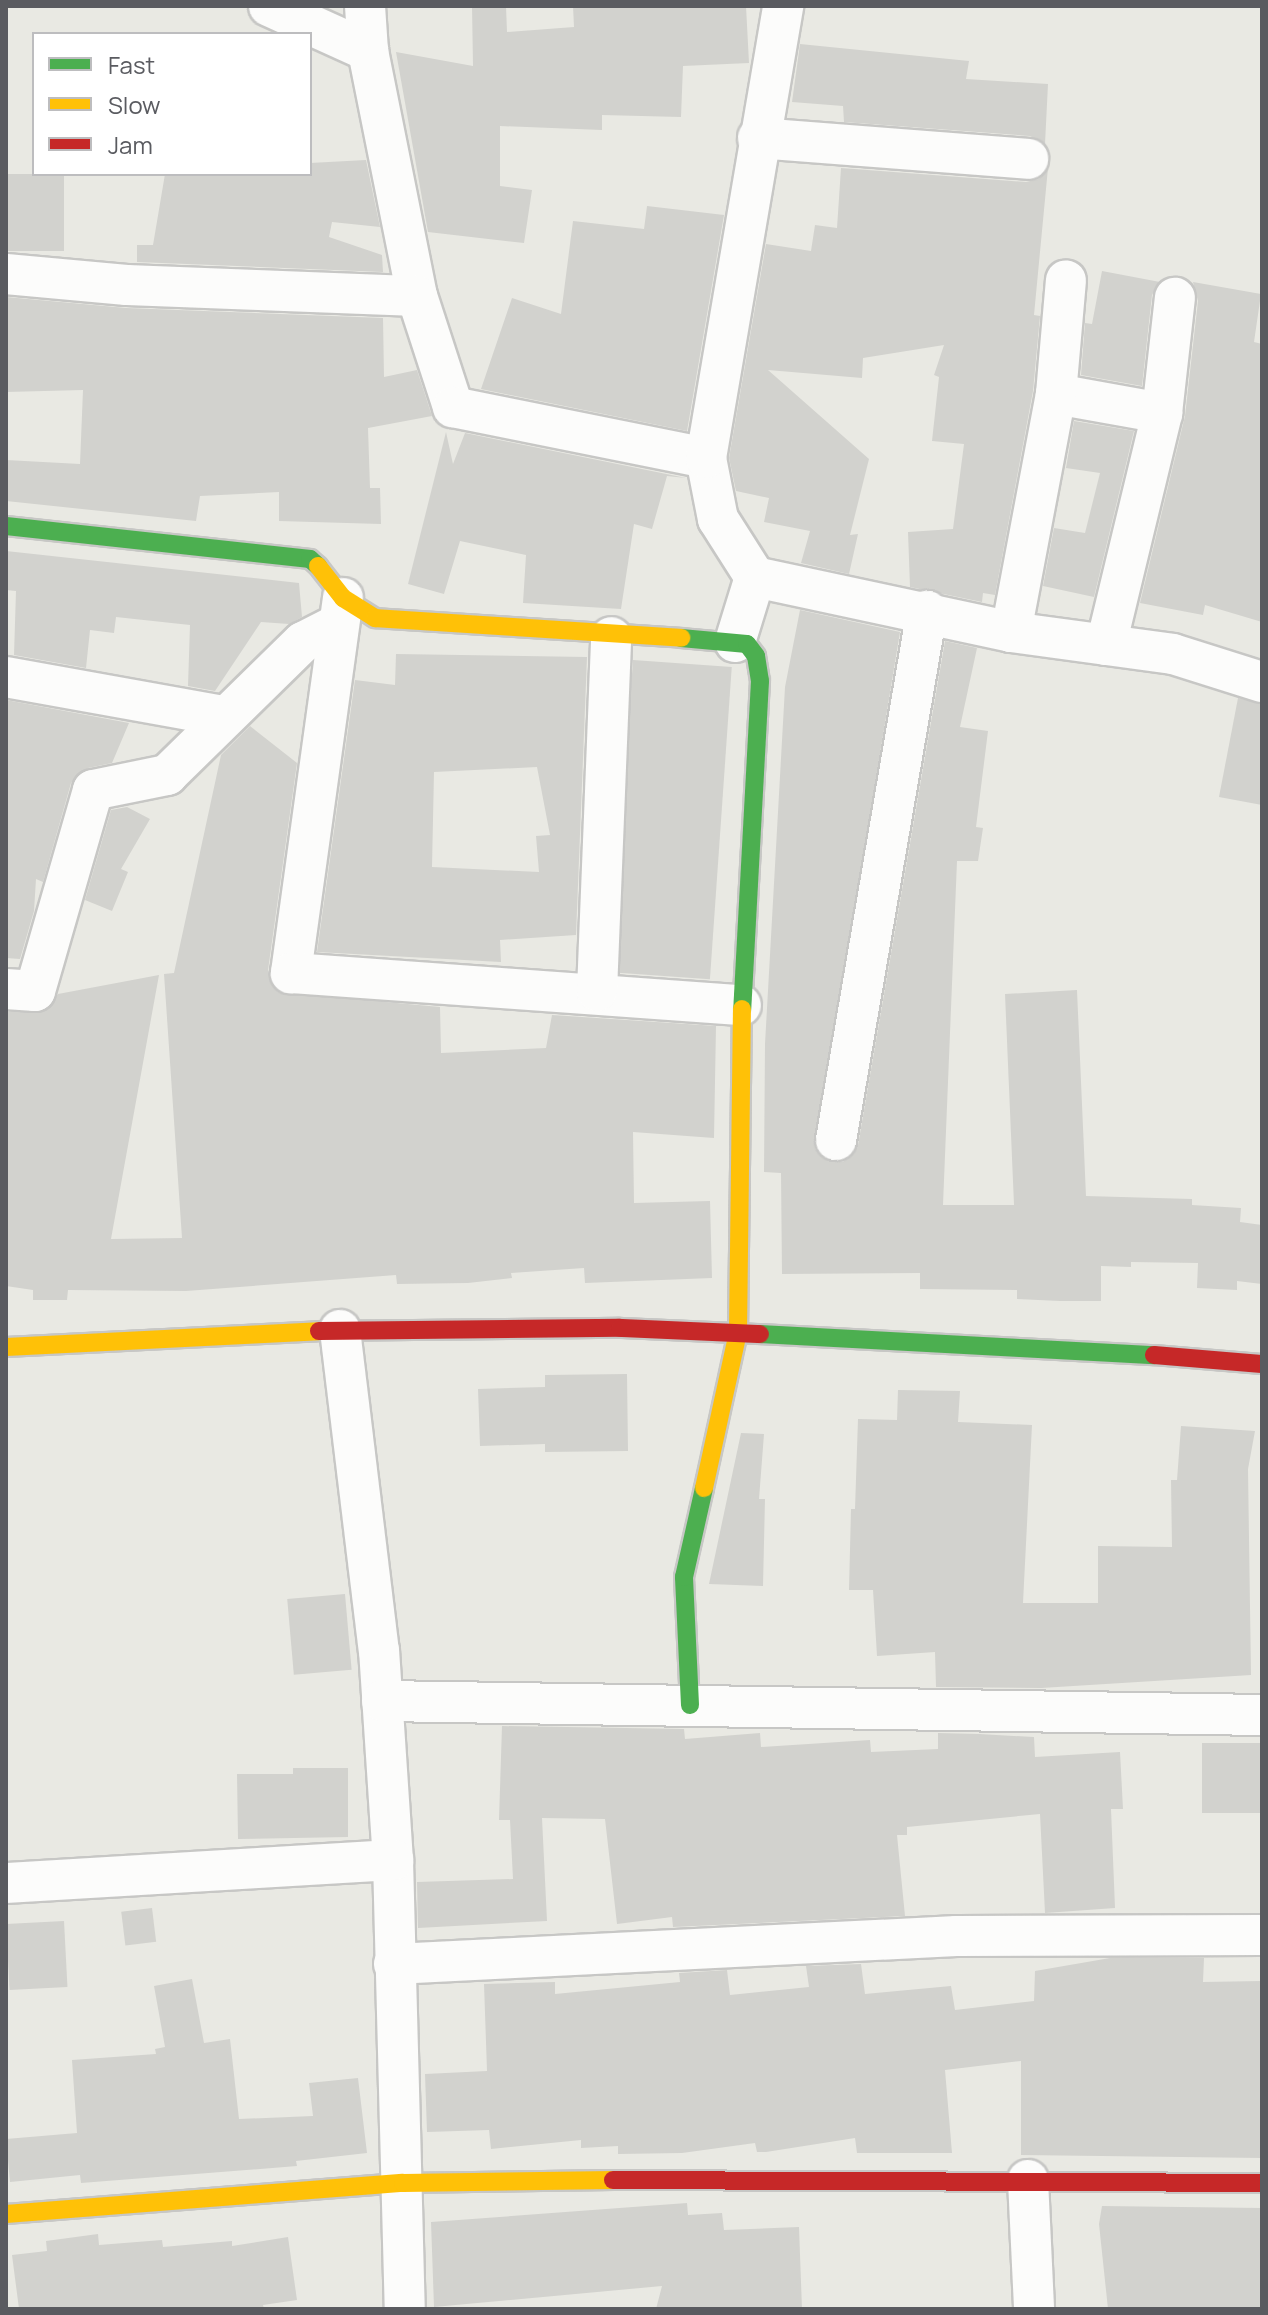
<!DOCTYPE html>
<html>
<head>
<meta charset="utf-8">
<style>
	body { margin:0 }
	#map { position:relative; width:1268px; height:2315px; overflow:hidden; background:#e9e9e3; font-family:Manrope,sans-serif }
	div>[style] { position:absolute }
	.building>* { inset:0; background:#d2d2ce; transform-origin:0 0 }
	.roads { filter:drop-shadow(2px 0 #c7c7c5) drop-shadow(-2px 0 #c7c7c5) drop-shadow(0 2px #c7c7c5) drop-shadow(0 -2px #c7c7c5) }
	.street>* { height:40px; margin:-20px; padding:0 20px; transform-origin:20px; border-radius:20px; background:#fcfcfb }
	.fast>* { height:18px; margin:-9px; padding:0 9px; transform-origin:9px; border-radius:9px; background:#4caf50 }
	.slow>* { height:18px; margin:-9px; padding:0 9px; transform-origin:9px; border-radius:9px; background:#ffc107 }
	.jam>* { height:18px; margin:-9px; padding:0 9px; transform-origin:9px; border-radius:9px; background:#c62828 }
	span { translate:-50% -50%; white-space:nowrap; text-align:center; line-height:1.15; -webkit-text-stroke:6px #fff; paint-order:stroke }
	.frame { position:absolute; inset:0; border:8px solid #5a5b60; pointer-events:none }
	.legend { position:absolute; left:32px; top:32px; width:280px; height:144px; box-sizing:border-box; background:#fff; border:2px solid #bdbdbf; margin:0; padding:10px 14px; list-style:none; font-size:24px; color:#5a5b60 }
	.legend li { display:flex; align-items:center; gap:16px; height:40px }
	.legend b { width:40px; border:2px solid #bdbdbf }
</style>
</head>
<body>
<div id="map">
	<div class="building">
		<div style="clip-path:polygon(472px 6px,506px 6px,507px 32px,574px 27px,573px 6px,746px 6px,749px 63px,683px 66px,681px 117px,602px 115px,602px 130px,500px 126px,500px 186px,532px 190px,524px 243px,428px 232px,396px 52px,473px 66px)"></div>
		<div style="clip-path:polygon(800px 44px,969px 61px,966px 79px,1048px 84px,1045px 144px,1030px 136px,844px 122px,843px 106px,792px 102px)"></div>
		<div style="clip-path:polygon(366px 160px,380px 227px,332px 222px,329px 237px,382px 255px,383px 272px,137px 262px,137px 245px,153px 245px,165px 174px,310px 174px,310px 163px)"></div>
		<div style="clip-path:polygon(841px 168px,1026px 182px,1039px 179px,1048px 168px,1034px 315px,1040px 316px,1033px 391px,995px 595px,983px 593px,982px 602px,910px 587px,908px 532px,953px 529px,964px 444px,932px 441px,939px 377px,934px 375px,944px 345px,863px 358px,862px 378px,768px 370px,869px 459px,850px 535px,858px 534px,849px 574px,801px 563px,810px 531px,764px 522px,769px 498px,736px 491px,729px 458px,766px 244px,811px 251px,815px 225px,837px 228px)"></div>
		<div style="left:6px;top:174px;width:58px;height:77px"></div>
		<div style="clip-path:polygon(647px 206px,724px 215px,687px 431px,481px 389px,512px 298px,561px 314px,573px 221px,644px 229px)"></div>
		<div style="clip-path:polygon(1102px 271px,1160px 282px,1152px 295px,1142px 386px,1081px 375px,1085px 323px,1092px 324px)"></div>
		<div style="clip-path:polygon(1193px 282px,1261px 294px,1254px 342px,1262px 344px,1262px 622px,1205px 605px,1203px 615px,1140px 603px,1185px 416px,1198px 301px)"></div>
		<div style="clip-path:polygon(6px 297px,126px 308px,383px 318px,384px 377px,417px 370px,432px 416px,368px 428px,370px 488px,380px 488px,381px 524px,279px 521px,279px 492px,200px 496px,196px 521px,6px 501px,6px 460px,80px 464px,83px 390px,6px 392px)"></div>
		<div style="clip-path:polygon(1074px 421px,1134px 431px,1094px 597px,1043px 586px,1054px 528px,1085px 533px,1100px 473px,1066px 468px)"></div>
		<div style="clip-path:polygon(446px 432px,453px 464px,465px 433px,686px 478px,667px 476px,652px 529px,634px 524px,621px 609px,523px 603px,526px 555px,460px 541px,444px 594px,408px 584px)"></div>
		<div style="clip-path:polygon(6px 551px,299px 583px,302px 617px,289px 624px,261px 622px,215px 691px,188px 686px,190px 625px,116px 617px,114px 633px,90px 630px,86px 668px,14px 655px,16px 591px,6px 590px)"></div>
		<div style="clip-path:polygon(800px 610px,900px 632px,815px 1149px,831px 1162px,843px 1162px,858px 1145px,945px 641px,977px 648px,960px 727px,988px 731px,976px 827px,983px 828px,978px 861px,957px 861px,943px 1205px,1014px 1205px,1005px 994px,1077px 990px,1086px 1196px,1192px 1199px,1192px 1205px,1241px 1208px,1240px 1222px,1262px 1225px,1262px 1284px,1237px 1281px,1237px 1290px,1197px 1288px,1198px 1263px,1131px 1262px,1131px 1267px,1101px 1266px,1101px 1301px,1060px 1301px,1017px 1299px,1017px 1290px,920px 1289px,920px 1273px,782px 1274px,781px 1173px,764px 1172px,765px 1044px,785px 687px)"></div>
		<div style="clip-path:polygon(evenodd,396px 654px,587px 657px,576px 935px,500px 940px,501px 962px,317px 952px,355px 680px,395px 685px,396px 654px,537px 767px,550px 835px,536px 836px,539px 872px,432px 867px,434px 772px,537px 767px)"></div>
		<div style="left:633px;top:660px;width:99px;height:313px;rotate:4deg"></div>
		<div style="clip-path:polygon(1238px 698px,1262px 704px,1262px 805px,1219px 797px)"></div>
		<div style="clip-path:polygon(6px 700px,129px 723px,112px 763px,88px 768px,71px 783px,43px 882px,36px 879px,34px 911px,20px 959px,6px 958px)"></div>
		<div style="clip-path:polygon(250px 726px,297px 763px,268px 970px,278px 992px,440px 1007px,441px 1053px,546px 1048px,552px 1015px,716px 1026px,714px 1138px,633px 1132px,634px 1203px,710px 1201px,712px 1278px,585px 1283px,584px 1268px,511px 1273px,512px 1278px,468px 1283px,397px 1284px,396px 1275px,186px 1291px,68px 1290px,67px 1300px,33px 1300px,33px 1290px,6px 1286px,6px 1012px,43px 1012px,58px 994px,159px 975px,111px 1239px,182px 1238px,164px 974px,174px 973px,221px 755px)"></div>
		<div style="clip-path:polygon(127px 807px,150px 819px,121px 869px,128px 872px,112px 911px,85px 900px,111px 810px)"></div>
		<div style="clip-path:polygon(627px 1374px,628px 1451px,545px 1452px,545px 1444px,480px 1446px,478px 1389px,545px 1387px,545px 1375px)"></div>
		<div style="clip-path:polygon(898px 1390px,960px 1391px,958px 1422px,1032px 1425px,1023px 1603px,1098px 1603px,1098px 1546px,1172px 1547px,1171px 1480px,1177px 1480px,1181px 1426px,1255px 1431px,1248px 1469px,1251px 1675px,1041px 1688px,936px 1687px,935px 1652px,877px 1656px,873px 1590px,849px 1590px,851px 1509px,855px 1509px,858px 1419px,897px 1420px)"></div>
		<div style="clip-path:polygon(741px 1433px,764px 1434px,759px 1499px,765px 1499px,763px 1586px,709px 1584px)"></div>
		<div style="left:345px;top:1594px;width:76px;height:58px;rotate:85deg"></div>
		<div style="clip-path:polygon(502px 1726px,684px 1729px,685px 1739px,760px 1733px,761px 1747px,870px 1740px,871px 1752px,938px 1749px,938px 1733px,979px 1734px,1034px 1737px,1035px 1757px,1120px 1752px,1123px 1809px,1111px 1809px,1115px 1908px,1045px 1913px,1040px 1814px,907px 1827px,907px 1835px,897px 1835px,905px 1916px,673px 1927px,672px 1917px,617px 1924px,605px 1819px,542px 1818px,547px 1921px,418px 1928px,417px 1882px,513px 1879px,510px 1820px,499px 1820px)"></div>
		<div style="left:1262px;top:1743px;width:70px;height:60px;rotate:90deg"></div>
		<div style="clip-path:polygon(293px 1768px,348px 1768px,348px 1837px,238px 1839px,237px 1774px,293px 1774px)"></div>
		<div style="left:152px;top:1908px;width:34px;height:31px;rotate:83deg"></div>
		<div style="left:64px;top:1921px;width:66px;height:58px;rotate:87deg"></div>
		<div style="clip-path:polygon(1110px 1958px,1204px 1958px,1203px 1982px,1262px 1981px,1262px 2158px,1021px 2155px,1021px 2061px,945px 2070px,952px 2153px,857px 2153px,855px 2138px,766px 2152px,757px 2152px,755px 2143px,682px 2153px,618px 2154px,618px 2146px,581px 2148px,581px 2140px,491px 2149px,489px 2130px,427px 2132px,425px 2074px,487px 2071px,484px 1984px,555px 1982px,555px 1994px,680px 1982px,679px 1973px,727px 1970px,730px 1995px,809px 1987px,806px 1966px,861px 1964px,865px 1994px,951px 1986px,955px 2010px,1034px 2001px,1035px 1971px)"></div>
		<div style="clip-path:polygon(192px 1979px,204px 2043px,230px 2039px,239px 2119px,313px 2116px,309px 2083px,358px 2078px,367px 2153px,296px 2161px,297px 2166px,81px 2183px,80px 2175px,10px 2182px,6px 2139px,77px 2133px,72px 2060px,156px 2054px,155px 2049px,165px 2047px,154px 1986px)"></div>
		<div style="clip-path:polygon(687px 2203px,688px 2215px,722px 2213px,724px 2230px,799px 2227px,802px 2309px,656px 2309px,662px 2286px,434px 2307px,431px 2222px)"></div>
		<div style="clip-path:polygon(1102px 2206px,1262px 2208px,1262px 2309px,1108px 2309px,1099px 2224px)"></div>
		<div style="clip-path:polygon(98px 2234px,99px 2245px,162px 2240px,163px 2247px,232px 2241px,232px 2246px,288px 2237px,297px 2300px,263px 2305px,264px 2309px,19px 2309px,12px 2255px,47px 2251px,46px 2241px)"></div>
	</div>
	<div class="roads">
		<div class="street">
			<div style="left:269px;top:6px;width:109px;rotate:24.4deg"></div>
			<div style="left:368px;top:51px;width:250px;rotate:78.7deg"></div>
			<div style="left:417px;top:296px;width:117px;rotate:72deg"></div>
			<div style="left:453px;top:407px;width:258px;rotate:11.4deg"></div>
			<div style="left:706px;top:458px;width:62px;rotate:78.9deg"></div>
			<div style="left:718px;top:519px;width:69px;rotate:57.5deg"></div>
			<div style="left:365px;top:6px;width:45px;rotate:86.2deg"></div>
			<div style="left:758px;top:138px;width:271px;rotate:4.4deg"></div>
			<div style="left:6px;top:274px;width:121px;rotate:5.2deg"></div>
			<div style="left:127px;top:285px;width:290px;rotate:2.2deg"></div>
			<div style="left:1056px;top:394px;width:108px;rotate:10.2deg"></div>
			<div style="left:706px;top:458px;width:459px;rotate:-80.3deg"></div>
			<div style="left:343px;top:598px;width:379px;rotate:97.9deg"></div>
			<div style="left:291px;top:973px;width:451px;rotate:4.1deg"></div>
			<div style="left:1011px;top:632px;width:242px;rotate:-79.3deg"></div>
			<div style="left:1056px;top:394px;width:114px;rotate:-85deg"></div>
			<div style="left:735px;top:642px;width:68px;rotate:-72.9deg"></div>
			<div style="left:755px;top:577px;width:262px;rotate:12.1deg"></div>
			<div style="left:1011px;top:632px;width:163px;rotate:7.7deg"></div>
			<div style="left:1173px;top:654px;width:93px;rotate:17.5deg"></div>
			<div style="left:1106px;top:645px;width:239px;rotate:-76.4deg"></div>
			<div style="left:1162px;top:413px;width:116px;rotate:-83.6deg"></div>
			<div style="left:6px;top:677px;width:220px;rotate:10.2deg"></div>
			<div style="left:6px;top:989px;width:29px;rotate:4deg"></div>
			<div style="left:35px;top:991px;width:209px;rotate:-73.9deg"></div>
			<div style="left:93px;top:790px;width:76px;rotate:-11.5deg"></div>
			<div style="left:167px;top:775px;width:190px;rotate:-44.4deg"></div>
			<div style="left:303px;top:642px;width:38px;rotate:-27deg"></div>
			<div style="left:597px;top:991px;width:354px;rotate:-87.7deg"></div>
			<div style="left:836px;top:1140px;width:537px;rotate:-80.24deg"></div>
			<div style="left:340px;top:1330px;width:322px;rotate:83.1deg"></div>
			<div style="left:379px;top:1650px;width:210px;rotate:86.2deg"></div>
			<div style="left:393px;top:1860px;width:449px;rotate:88.5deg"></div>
			<div style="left:382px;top:1701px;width:880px;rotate:0.91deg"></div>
			<div style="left:6px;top:1883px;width:388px;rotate:-3.4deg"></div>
			<div style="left:394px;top:1964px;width:563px;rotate:-2.85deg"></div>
			<div style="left:956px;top:1936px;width:306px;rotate:-0.2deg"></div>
			<div style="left:1028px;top:2180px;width:129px;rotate:87.3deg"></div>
		</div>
		<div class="fast">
			<div style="left:6px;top:526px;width:306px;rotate:6.2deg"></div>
			<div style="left:310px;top:559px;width:11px;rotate:41deg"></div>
			<div style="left:681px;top:638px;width:66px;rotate:5.2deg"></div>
			<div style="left:747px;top:644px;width:15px;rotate:53deg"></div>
			<div style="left:756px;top:656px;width:25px;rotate:81deg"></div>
			<div style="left:760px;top:681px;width:328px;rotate:93.1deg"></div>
			<div style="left:760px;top:1334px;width:395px;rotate:3.1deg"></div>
			<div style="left:690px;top:1705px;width:128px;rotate:-92.7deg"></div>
			<div style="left:684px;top:1577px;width:91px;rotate:-77.3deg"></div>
		</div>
		<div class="slow">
			<div style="left:318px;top:566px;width:41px;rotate:52deg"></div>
			<div style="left:343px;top:598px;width:38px;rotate:32deg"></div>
			<div style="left:375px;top:618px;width:307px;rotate:3.7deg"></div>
			<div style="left:6px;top:1347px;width:313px;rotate:-2.9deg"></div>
			<div style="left:704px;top:1488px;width:160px;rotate:-77.7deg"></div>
			<div style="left:738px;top:1332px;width:323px;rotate:-89.3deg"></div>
			<div style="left:6px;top:2214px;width:398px;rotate:-4.5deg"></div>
			<div style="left:403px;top:2183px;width:210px;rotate:-0.8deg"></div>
		</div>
		<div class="jam">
			<div style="left:319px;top:1331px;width:301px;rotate:-0.6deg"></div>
			<div style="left:620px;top:1328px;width:140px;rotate:2.5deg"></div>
			<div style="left:1154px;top:1355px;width:108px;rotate:4.8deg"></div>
			<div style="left:613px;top:2180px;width:649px;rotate:0.26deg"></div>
		</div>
	</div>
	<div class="frame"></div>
	<ul class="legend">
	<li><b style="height:10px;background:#4caf50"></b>Fast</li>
	<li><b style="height:10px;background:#ffc107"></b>Slow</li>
	<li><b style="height:10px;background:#c62828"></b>Jam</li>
	</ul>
</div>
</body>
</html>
